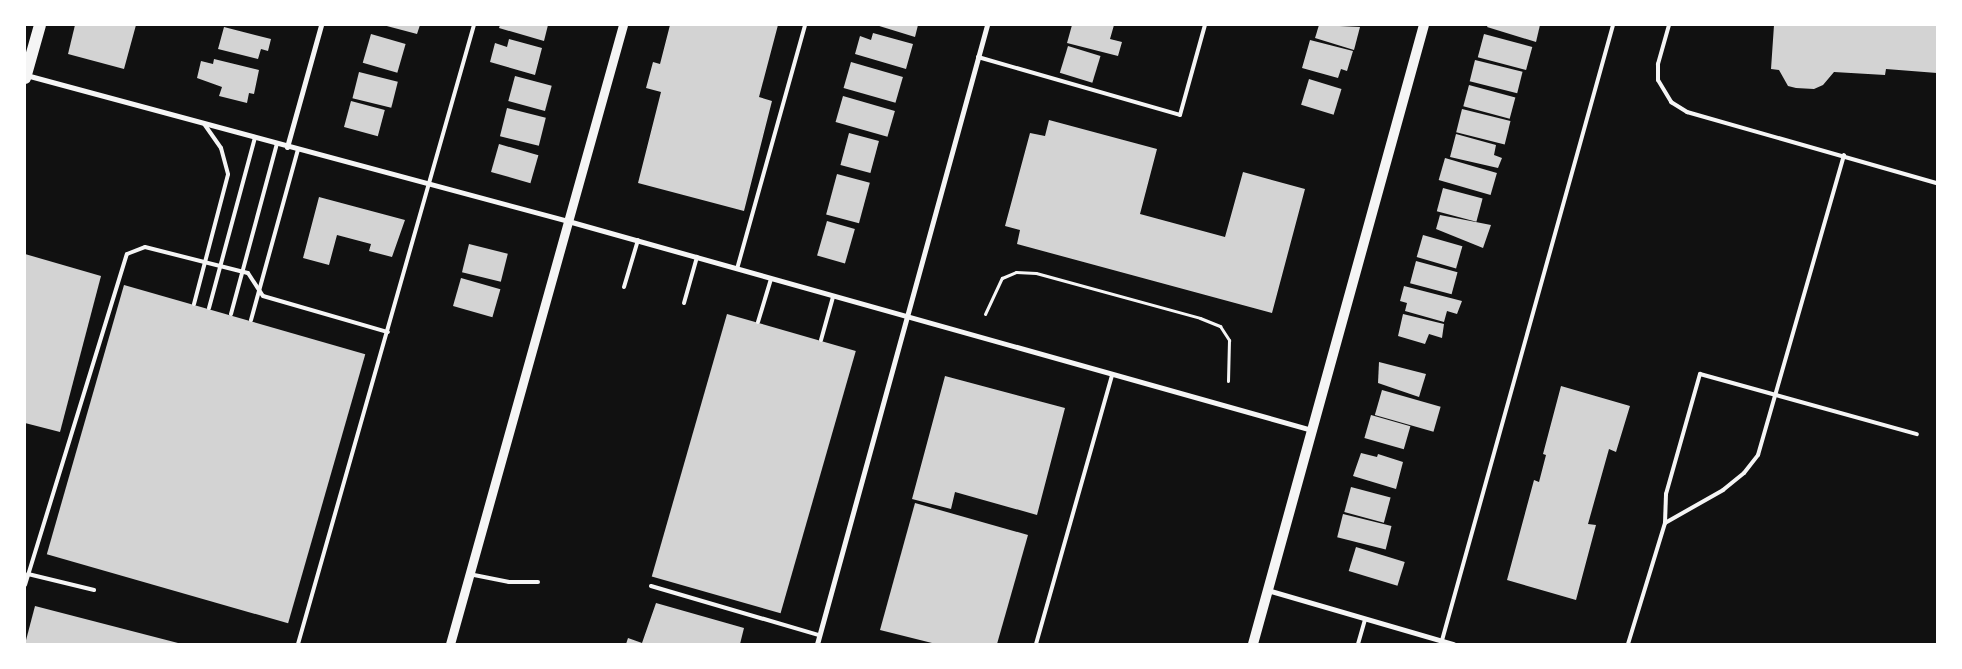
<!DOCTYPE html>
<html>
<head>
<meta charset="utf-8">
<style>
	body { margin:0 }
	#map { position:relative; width:1962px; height:669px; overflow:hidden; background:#111; font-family:Helvetica,sans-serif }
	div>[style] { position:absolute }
	.building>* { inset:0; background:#d3d3d3; transform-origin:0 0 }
	.path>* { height:3px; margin:-1.5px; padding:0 1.5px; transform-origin:1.5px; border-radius:1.5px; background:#f5f5f5 }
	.service>* { height:4px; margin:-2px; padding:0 2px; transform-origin:2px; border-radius:2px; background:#f5f5f5 }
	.minor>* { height:5px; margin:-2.5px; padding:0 2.5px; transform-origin:2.5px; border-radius:2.5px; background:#f5f5f5 }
	.tertiary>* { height:9px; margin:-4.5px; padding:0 4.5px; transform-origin:4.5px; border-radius:4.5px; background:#f5f5f5 }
	.secondary>* { height:10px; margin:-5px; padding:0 5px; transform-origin:5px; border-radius:5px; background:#f5f5f5 }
	.primary>* { height:12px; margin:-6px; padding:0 6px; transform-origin:6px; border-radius:6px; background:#f5f5f5 }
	span { translate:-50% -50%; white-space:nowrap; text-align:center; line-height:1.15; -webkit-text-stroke:5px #fff; paint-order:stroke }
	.frame { position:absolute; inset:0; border:26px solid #fff; pointer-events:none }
</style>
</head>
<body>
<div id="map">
	<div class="building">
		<div style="clip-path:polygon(75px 25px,136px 25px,124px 69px,68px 54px)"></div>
		<div style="clip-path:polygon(383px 25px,420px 25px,417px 34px)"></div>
		<div style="clip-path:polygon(500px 25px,548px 25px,544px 41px,499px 28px)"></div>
		<div style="clip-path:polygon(670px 25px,778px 25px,759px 97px,772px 101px,744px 211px,638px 183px,661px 92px,646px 88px,653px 62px,660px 64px)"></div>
		<div style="clip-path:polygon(876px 25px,918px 25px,915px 37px)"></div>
		<div style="clip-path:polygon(1072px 25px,1114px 25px,1110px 39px,1122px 42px,1118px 56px,1067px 43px)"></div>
		<div style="clip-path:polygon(1319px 25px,1360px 27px,1354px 50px,1315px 38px)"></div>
		<div style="clip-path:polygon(1488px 25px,1540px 25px,1536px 42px,1487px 27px)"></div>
		<div style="clip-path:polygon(1774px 25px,1937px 25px,1937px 73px,1886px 69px,1885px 75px,1834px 72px,1823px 85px,1814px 89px,1796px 88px,1788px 86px,1779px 70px,1771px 69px)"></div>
		<div style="clip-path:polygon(224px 27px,271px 39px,268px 51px,261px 49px,258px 59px,218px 49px)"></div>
		<div style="clip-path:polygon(873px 33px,913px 44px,906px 69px,855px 54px,860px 36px,871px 40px)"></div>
		<div style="left:371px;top:34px;width:36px;height:30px;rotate:16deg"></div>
		<div style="left:1484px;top:34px;width:50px;height:24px;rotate:15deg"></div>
		<div style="clip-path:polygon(509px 39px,542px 48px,535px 75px,490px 62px,495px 43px,507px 47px)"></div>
		<div style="clip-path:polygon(1310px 40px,1353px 51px,1347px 71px,1341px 69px,1338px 78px,1302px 68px)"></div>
		<div style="left:1068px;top:46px;width:34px;height:28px;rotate:17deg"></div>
		<div style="clip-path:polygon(214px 59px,259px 70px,254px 94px,249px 93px,247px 103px,219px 96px,222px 87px,197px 78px,201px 61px,213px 64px)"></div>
		<div style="left:1475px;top:60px;width:49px;height:22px;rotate:14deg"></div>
		<div style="left:851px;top:62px;width:54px;height:27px;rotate:16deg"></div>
		<div style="left:359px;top:72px;width:40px;height:27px;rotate:14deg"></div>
		<div style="left:515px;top:76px;width:38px;height:26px;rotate:15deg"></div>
		<div style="left:1309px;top:79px;width:34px;height:27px;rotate:17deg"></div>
		<div style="left:1469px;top:85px;width:48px;height:22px;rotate:15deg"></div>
		<div style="left:843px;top:96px;width:54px;height:27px;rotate:16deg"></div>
		<div style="left:351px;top:101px;width:35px;height:27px;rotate:15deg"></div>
		<div style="left:507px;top:108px;width:40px;height:29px;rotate:14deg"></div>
		<div style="left:1462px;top:109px;width:50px;height:24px;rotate:14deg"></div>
		<div style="clip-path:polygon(1049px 120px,1157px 149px,1140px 214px,1225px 237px,1243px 172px,1305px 189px,1272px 313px,1017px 244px,1020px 230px,1005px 226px,1030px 133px,1045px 136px)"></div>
		<div style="left:849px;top:133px;width:31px;height:33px;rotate:15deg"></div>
		<div style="clip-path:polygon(1456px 134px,1496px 145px,1494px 155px,1502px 158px,1498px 168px,1450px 157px)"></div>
		<div style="left:499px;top:144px;width:41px;height:29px;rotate:16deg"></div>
		<div style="left:1445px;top:158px;width:54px;height:23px;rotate:16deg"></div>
		<div style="left:837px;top:174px;width:34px;height:42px;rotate:15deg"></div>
		<div style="left:1443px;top:188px;width:41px;height:24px;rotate:15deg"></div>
		<div style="clip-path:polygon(319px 197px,405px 220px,392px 257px,369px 251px,371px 244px,337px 235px,329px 265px,303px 258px)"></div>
		<div style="clip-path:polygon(1440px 215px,1491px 225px,1483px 248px,1436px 229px)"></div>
		<div style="left:827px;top:221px;width:29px;height:36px;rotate:16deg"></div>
		<div style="left:1423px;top:235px;width:41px;height:23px;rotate:16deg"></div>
		<div style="left:469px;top:244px;width:40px;height:29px;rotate:14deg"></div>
		<div style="clip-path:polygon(25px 254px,101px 276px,60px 432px,25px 423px)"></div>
		<div style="left:1416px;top:261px;width:43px;height:23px;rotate:15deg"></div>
		<div style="left:461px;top:278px;width:41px;height:29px;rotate:16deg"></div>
		<div style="left:124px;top:285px;width:251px;height:280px;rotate:16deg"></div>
		<div style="clip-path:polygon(1404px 286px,1462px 301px,1457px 314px,1447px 311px,1444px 322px,1405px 311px,1407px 303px,1400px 301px)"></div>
		<div style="left:727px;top:314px;width:134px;height:273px;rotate:16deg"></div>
		<div style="clip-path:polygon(1403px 314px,1444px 324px,1442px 338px,1429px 334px,1425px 344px,1398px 336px)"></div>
		<div style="clip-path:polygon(1379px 362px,1426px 374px,1419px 397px,1378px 383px)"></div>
		<div style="clip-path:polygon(945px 376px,1065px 408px,1037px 515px,955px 492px,951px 509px,912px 499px)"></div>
		<div style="clip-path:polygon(1561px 386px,1630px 406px,1616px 452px,1609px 449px,1588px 524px,1596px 525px,1576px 600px,1507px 580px,1534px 480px,1539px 482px,1546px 455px,1543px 454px)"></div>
		<div style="left:1382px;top:390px;width:61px;height:26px;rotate:16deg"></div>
		<div style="left:1371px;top:415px;width:41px;height:24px;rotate:16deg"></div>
		<div style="clip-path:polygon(1361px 453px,1377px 457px,1378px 454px,1403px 462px,1396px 489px,1353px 476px)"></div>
		<div style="left:1351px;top:487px;width:41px;height:26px;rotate:15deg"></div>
		<div style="clip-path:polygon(915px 503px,1028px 535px,997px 644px,936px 644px,880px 630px)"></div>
		<div style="left:1343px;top:514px;width:50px;height:24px;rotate:14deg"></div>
		<div style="left:1356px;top:547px;width:51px;height:25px;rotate:17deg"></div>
		<div style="clip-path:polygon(656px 603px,744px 628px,740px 644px,626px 644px,628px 638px,642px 643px)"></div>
		<div style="clip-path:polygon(35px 606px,178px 643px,178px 644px,25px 644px)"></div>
	</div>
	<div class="path">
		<div style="left:985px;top:314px;width:40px;rotate:-65deg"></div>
		<div style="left:1002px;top:278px;width:15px;rotate:-23deg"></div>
		<div style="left:1016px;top:272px;width:20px;rotate:3deg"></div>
		<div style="left:1036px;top:273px;width:170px;rotate:15.3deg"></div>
		<div style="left:1200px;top:318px;width:22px;rotate:22deg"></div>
		<div style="left:1220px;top:326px;width:17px;rotate:57deg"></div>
		<div style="left:1229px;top:340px;width:41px;rotate:91.4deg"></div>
	</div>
	<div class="service">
		<div style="left:1669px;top:25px;width:41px;rotate:105.8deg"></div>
		<div style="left:1658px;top:64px;width:16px;rotate:90deg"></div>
		<div style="left:1658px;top:80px;width:26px;rotate:59deg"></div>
		<div style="left:1671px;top:102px;width:19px;rotate:32deg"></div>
		<div style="left:1687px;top:112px;width:260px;rotate:15.9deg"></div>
		<div style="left:978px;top:57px;width:210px;rotate:16deg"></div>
		<div style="left:1180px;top:115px;width:93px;rotate:-74.5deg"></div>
		<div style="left:737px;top:269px;width:253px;rotate:-74.4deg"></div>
		<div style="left:624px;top:287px;width:49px;rotate:-73.4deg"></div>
		<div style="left:684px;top:303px;width:48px;rotate:-74.2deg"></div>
		<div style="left:194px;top:304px;width:134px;rotate:-75.3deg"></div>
		<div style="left:228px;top:174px;width:27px;rotate:-105deg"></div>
		<div style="left:221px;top:148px;width:29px;rotate:-125deg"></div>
		<div style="left:209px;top:308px;width:176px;rotate:-74.9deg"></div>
		<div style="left:231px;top:314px;width:176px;rotate:-74.9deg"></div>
		<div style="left:251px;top:320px;width:177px;rotate:-74.6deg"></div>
		<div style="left:758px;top:322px;width:45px;rotate:-73.2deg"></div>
		<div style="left:821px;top:340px;width:45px;rotate:-74.4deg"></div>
		<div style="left:1665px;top:523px;width:67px;rotate:-29.6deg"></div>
		<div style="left:1723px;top:490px;width:27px;rotate:-39deg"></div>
		<div style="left:1744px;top:473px;width:23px;rotate:-52deg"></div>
		<div style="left:1758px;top:455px;width:312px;rotate:-74deg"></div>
		<div style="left:28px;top:574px;width:68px;rotate:13.6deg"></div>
		<div style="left:469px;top:574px;width:41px;rotate:11.3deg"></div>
		<div style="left:509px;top:582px;width:29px"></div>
		<div style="left:25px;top:585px;width:346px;rotate:-72.9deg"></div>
		<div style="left:127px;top:254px;width:19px;rotate:-21deg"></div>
		<div style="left:145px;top:247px;width:106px;rotate:14.2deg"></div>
		<div style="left:248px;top:273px;width:27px;rotate:57deg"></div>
		<div style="left:263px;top:296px;width:130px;rotate:16.1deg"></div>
		<div style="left:651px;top:586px;width:175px;rotate:16.3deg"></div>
		<div style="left:298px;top:644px;width:644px;rotate:-74.13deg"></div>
		<div style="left:1036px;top:644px;width:280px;rotate:-74.2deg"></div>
		<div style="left:1358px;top:644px;width:26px;rotate:-74deg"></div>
		<div style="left:1441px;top:644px;width:642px;rotate:-74.47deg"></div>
		<div style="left:1628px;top:644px;width:127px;rotate:-73deg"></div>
		<div style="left:1665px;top:523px;width:29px;rotate:-88deg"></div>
		<div style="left:1666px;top:494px;width:125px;rotate:-74.2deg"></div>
		<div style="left:1700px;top:374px;width:225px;rotate:15.5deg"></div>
	</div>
	<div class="minor">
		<div style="left:26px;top:75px;width:561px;rotate:15.08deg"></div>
		<div style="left:568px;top:221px;width:773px;rotate:15.69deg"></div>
		<div style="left:287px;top:147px;width:127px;rotate:-74.4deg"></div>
		<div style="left:1267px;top:590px;width:194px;rotate:16.2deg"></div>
		<div style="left:817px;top:644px;width:642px;rotate:-74.64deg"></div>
	</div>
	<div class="tertiary">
		<div style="left:450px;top:644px;width:643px;rotate:-74.39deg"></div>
	</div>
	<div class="secondary">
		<div style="left:1253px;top:644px;width:642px;rotate:-74.56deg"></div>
	</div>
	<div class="primary">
		<div style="left:25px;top:78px;width:55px;rotate:-74.2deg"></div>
	</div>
	<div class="frame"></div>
</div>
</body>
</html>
